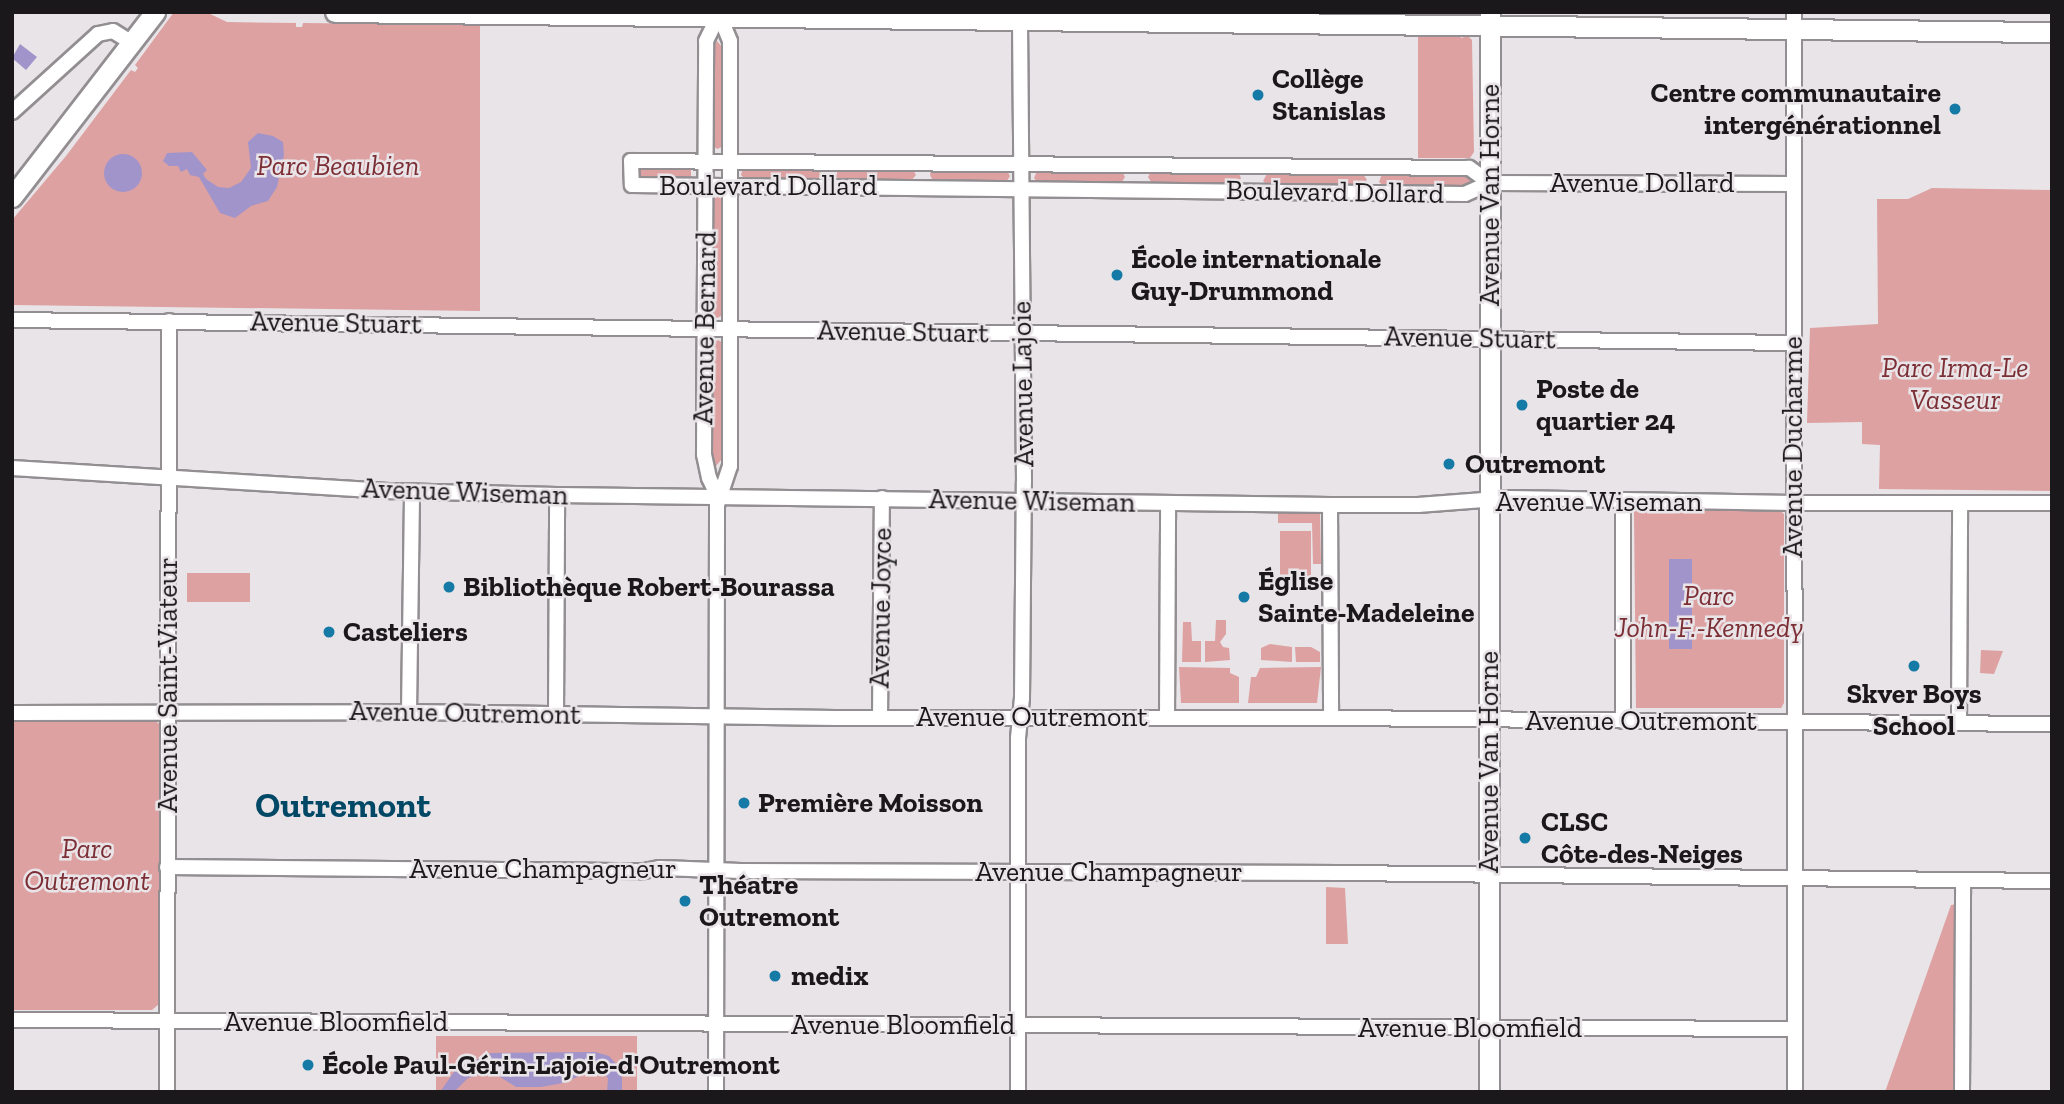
<!DOCTYPE html>
<html>
<head>
<meta charset="utf-8">
<style>
	body { margin:0 }
	#map { position:relative; width:2064px; height:1104px; overflow:hidden; background:#e9e4e7; font-family:"Zilla Slab",serif }
	div>[style] { position:absolute }
	.green>* { inset:0; background:#dda1a2; transform-origin:0 0 }
	.water>* { inset:0; background:#a194ca; transform-origin:0 0 }
	.round { border-radius:50% }
	.roads { filter:drop-shadow(2px 0 #928e91) drop-shadow(-2px 0 #928e91) drop-shadow(0 2px #928e91) drop-shadow(0 -2px #928e91) }
	.street>* { height:14px; margin:-7px; padding:0 7px; transform-origin:7px; border-radius:7px; background:#fff }
	.secondary>* { height:19px; margin:-9.5px; padding:0 9.5px; transform-origin:9.5px; border-radius:9.5px; background:#fff }
	.dots>* { width:19px; height:19px; translate:-50% -50%; box-sizing:border-box; border:4px solid #e9e4e7; border-radius:50% }
	span { translate:-50% -50%; white-space:nowrap; text-align:center; line-height:1.15; -webkit-text-stroke:5px #e9e4e7; paint-order:stroke }
	.poi-label { font-size:28px; color:#1a181a; font-weight:700 }
	.left { translate:0 -50%; text-align:left }
	.right { translate:-100% -50%; text-align:right }
	.park-label { font-size:28px; color:#7c2e35; font-style:italic }
	.street-label { font-size:28px; color:#1a181a }
	.district-label { font-size:35px; color:#004866; font-weight:700 }
	.frame { position:absolute; inset:0; border:14px solid #1a181a; pointer-events:none }
</style>
</head>
<body>
<div id="map">
	<div class="green">
		<div style="clip-path:polygon(174px 12px,206px 12px,227px 22px,296px 23px,296px 27px,302px 27px,303px 23px,480px 25px,480px 311px,12px 305px,12px 220px,66px 156px,131px 70px,135px 72px,138px 68px,135px 65px)"></div>
		<div style="clip-path:polygon(1418px 34px,1460px 36px,1461px 38px,1468px 36px,1472px 40px,1474px 152px,1470px 158px,1418px 158px)"></div>
		<div style="clip-path:polygon(717px 41px,723px 48px,726px 69px,724px 146px,717px 149px,711px 144px,713px 47px)"></div>
		<div style="clip-path:polygon(638px 166px,691px 166px,691px 178px,642px 179px,637px 176px)"></div>
		<div style="clip-path:polygon(743px 168px,819px 169px,822px 174px,816px 181px,746px 180px,741px 175px)"></div>
		<div style="clip-path:polygon(838px 168px,912px 168px,916px 175px,910px 182px,842px 182px,836px 177px)"></div>
		<div style="clip-path:polygon(1006px 169px,1010px 176px,1005px 184px,933px 181px,930px 175px,931px 170px)"></div>
		<div style="clip-path:polygon(1038px 169px,1122px 171px,1125px 177px,1120px 185px,1039px 184px,1034px 178px)"></div>
		<div style="clip-path:polygon(1152px 170px,1238px 172px,1241px 178px,1236px 186px,1153px 185px,1148px 177px)"></div>
		<div style="clip-path:polygon(1268px 172px,1363px 174px,1367px 180px,1361px 187px,1268px 186px,1263px 181px)"></div>
		<div style="clip-path:polygon(1382px 174px,1468px 175px,1471px 180px,1465px 188px,1386px 188px,1379px 182px)"></div>
		<div style="clip-path:polygon(1932px 188px,2052px 190px,2052px 491px,1879px 489px,1880px 445px,1862px 444px,1862px 422px,1807px 423px,1810px 328px,1878px 324px,1877px 199px,1908px 199px)"></div>
		<div style="clip-path:polygon(718px 197px,724px 200px,725px 314px,717px 318px,710px 314px,710px 200px)"></div>
		<div style="clip-path:polygon(718px 340px,723px 343px,725px 438px,722px 459px,716px 466px,710px 455px,710px 345px)"></div>
		<div style="clip-path:polygon(1640px 508px,1778px 509px,1784px 514px,1784px 703px,1781px 708px,1636px 708px,1634px 512px)"></div>
		<div style="clip-path:polygon(1278px 513px,1320px 514px,1321px 564px,1313px 564px,1312px 523px,1278px 523px)"></div>
		<div style="left:1311px;top:531px;width:50px;height:31px;rotate:90deg"></div>
		<div style="left:187px;top:573px;width:63px;height:29px"></div>
		<div style="clip-path:polygon(1216px 620px,1226px 620px,1226px 634px,1220px 642px,1223px 647px,1229px 648px,1230px 660px,1205px 662px,1205px 641px,1215px 641px)"></div>
		<div style="clip-path:polygon(1183px 622px,1191px 622px,1192px 641px,1201px 641px,1201px 662px,1182px 662px)"></div>
		<div style="clip-path:polygon(1270px 644px,1292px 647px,1292px 662px,1261px 660px,1261px 648px)"></div>
		<div style="clip-path:polygon(1295px 647px,1311px 647px,1320px 652px,1320px 662px,1296px 662px)"></div>
		<div style="clip-path:polygon(1981px 650px,2003px 651px,1994px 674px,1980px 673px)"></div>
		<div style="clip-path:polygon(1179px 667px,1230px 668px,1230px 673px,1239px 677px,1239px 703px,1181px 703px)"></div>
		<div style="clip-path:polygon(1321px 667px,1317px 703px,1248px 703px,1251px 677px,1256px 677px,1260px 668px)"></div>
		<div style="clip-path:polygon(12px 718px,151px 719px,160px 724px,159px 1004px,152px 1010px,12px 1010px)"></div>
		<div style="clip-path:polygon(1326px 887px,1345px 888px,1348px 944px,1326px 944px)"></div>
		<div style="clip-path:polygon(1957px 904px,1955px 1092px,1885px 1092px,1951px 905px)"></div>
		<div style="left:436px;top:1036px;width:201px;height:56px"></div>
	</div>
	<div class="water">
		<div style="clip-path:polygon(20px 44px,37px 57px,26px 70px,12px 58px)"></div>
		<div style="clip-path:polygon(258px 133px,273px 136px,283px 142px,284px 155px,277px 187px,268px 201px,251px 206px,235px 218px,220px 213px,199px 177px,190px 175px,187px 169px,181px 172px,178px 166px,169px 166px,163px 161px,167px 153px,192px 152px,207px 170px,203px 174px,206px 179px,218px 187px,229px 188px,241px 182px,251px 168px,248px 142px)"></div>
		<div class="round" style="left:104px;top:154px;width:38px;height:38px"></div>
		<div style="left:1669px;top:559px;width:23px;height:90px"></div>
		<div style="clip-path:polygon(595px 1052px,609px 1056px,617px 1065px,622px 1078px,622px 1092px,607px 1092px,608px 1078px,598px 1068px,563px 1083px,541px 1087px,516px 1087px,497px 1075px,485px 1073px,468px 1078px,454px 1092px,440px 1092px,456px 1069px,491px 1053px)"></div>
	</div>
	<div class="roads">
		<div class="street">
			<div style="left:1794px;top:12px;width:1080px;rotate:89.95deg"></div>
			<div style="left:12px;top:112px;width:116px;rotate:-42.2deg"></div>
			<div style="left:98px;top:34px;width:15px;rotate:-11deg"></div>
			<div style="left:113px;top:31px;width:22px;rotate:32deg"></div>
			<div style="left:1490px;top:183px;width:26px;rotate:-144deg"></div>
			<div style="left:1469px;top:168px;width:838px;rotate:-179.52deg"></div>
			<div style="left:631px;top:161px;width:24px;rotate:88deg"></div>
			<div style="left:632px;top:185px;width:833px;rotate:0.62deg"></div>
			<div style="left:1465px;top:194px;width:27px;rotate:-24deg"></div>
			<div style="left:1490px;top:183px;width:304px;rotate:0.2deg"></div>
			<div style="left:12px;top:320px;width:1782px;rotate:0.74deg"></div>
			<div style="left:12px;top:468px;width:381px;rotate:3.5deg"></div>
			<div style="left:392px;top:491px;width:165px;rotate:1.4deg"></div>
			<div style="left:557px;top:495px;width:773px;rotate:0.74deg"></div>
			<div style="left:1330px;top:505px;width:88px"></div>
			<div style="left:1418px;top:505px;width:92px;rotate:-4.4deg"></div>
			<div style="left:1510px;top:498px;width:283px;rotate:1deg"></div>
			<div style="left:1793px;top:503px;width:259px"></div>
			<div style="left:718px;top:497px;width:21px;rotate:-115deg"></div>
			<div style="left:709px;top:478px;width:25px;rotate:-102deg"></div>
			<div style="left:704px;top:454px;width:413px;rotate:-89.7deg"></div>
			<div style="left:706px;top:41px;width:28px;rotate:-64deg"></div>
			<div style="left:1623px;top:501px;width:220px;rotate:90deg"></div>
			<div style="left:1330px;top:505px;width:213px;rotate:89.7deg"></div>
			<div style="left:409px;top:712px;width:220px;rotate:-89.2deg"></div>
			<div style="left:12px;top:713px;width:397px;rotate:-0.1deg"></div>
			<div style="left:409px;top:712px;width:426px;rotate:0.8deg"></div>
			<div style="left:835px;top:718px;width:496px"></div>
			<div style="left:1331px;top:718px;width:721px;rotate:0.48deg"></div>
			<div style="left:556px;top:715px;width:220px;rotate:-89.7deg"></div>
			<div style="left:1167px;top:717px;width:214px;rotate:-89.7deg"></div>
			<div style="left:880px;top:718px;width:220px;rotate:-89.5deg"></div>
			<div style="left:1959px;top:721px;width:217px;rotate:-89.7deg"></div>
			<div style="left:167px;top:867px;width:477px;rotate:0.5deg"></div>
			<div style="left:644px;top:871px;width:16px;rotate:-11deg"></div>
			<div style="left:660px;top:868px;width:81px;rotate:2.1deg"></div>
			<div style="left:741px;top:871px;width:601px;rotate:0.19deg"></div>
			<div style="left:1342px;top:873px;width:710px;rotate:0.65deg"></div>
			<div style="left:12px;top:1020px;width:1783px;rotate:0.29deg"></div>
			<div style="left:167px;top:1092px;width:771px;rotate:-89.85deg"></div>
			<div style="left:716px;top:1092px;width:587px;rotate:-89.9deg"></div>
			<div style="left:717px;top:505px;width:41px;rotate:-71.6deg"></div>
			<div style="left:730px;top:466px;width:425px;rotate:-90deg"></div>
			<div style="left:730px;top:41px;width:31px;rotate:-112deg"></div>
			<div style="left:1018px;top:1092px;width:354px;rotate:-90deg"></div>
			<div style="left:1018px;top:738px;width:40px;rotate:-84.3deg"></div>
			<div style="left:1022px;top:698px;width:217px;rotate:-89.5deg"></div>
			<div style="left:1024px;top:481px;width:469px;rotate:-90.5deg"></div>
			<div style="left:1962px;top:1092px;width:212px;rotate:-89.7deg"></div>
		</div>
		<div class="secondary">
			<div style="left:335px;top:12px;width:1717px;rotate:0.67deg"></div>
			<div style="left:12px;top:197px;width:234px;rotate:-52.3deg"></div>
			<div style="left:1489px;top:1092px;width:1080px;rotate:-89.95deg"></div>
		</div>
	</div>
	<div class="dots">
		<div style="left:1258px;top:95px;background:#167aa6"></div>
		<div style="left:1955px;top:109px;background:#167aa6"></div>
		<div style="left:1117px;top:275px;background:#167aa6"></div>
		<div style="left:1522px;top:405px;background:#167aa6"></div>
		<div style="left:1449px;top:464px;background:#167aa6"></div>
		<div style="left:449px;top:587px;background:#167aa6"></div>
		<div style="left:1244px;top:597px;background:#167aa6"></div>
		<div style="left:329px;top:632px;background:#167aa6"></div>
		<div style="left:1914px;top:666px;background:#167aa6"></div>
		<div style="left:744px;top:803px;background:#167aa6"></div>
		<div style="left:1525px;top:838px;background:#167aa6"></div>
		<div style="left:685px;top:901px;background:#167aa6"></div>
		<div style="left:775px;top:976px;background:#167aa6"></div>
		<div style="left:308px;top:1065px;background:#167aa6"></div>
	</div>
	<div class="poi-label">
		<span class="left" style="left:1272px;top:95px">Collège<br>Stanislas</span>
		<span class="right" style="left:1941px;top:109px">Centre communautaire<br>intergénérationnel</span>
		<span class="left" style="left:1131px;top:275px">École internationale<br>Guy-Drummond</span>
		<span class="left" style="left:1536px;top:405px">Poste de<br>quartier 24</span>
		<span class="left" style="left:1465px;top:464px">Outremont</span>
		<span class="left" style="left:1258px;top:597px">Église<br>Sainte-Madeleine</span>
		<span class="left" style="left:463px;top:587px">Bibliothèque Robert-Bourassa</span>
		<span class="left" style="left:343px;top:632px">Casteliers</span>
		<span style="left:1914px;top:710px">Skver Boys<br>School</span>
		<span class="left" style="left:758px;top:803px">Première Moisson</span>
		<span class="left" style="left:1541px;top:838px">CLSC<br>Côte-des-Neiges</span>
		<span class="left" style="left:699px;top:901px">Théatre<br>Outremont</span>
		<span class="left" style="left:791px;top:976px">medix</span>
		<span class="left" style="left:322px;top:1065px">École Paul-Gérin-Lajoie-d'Outremont</span>
	</div>
	<div class="park-label">
		<span style="left:338px;top:166px">Parc Beaubien</span>
		<span style="left:1955px;top:384px">Parc Irma-Le<br>Vasseur</span>
		<span style="left:1709px;top:612px">Parc<br>John-F.-Kennedy</span>
		<span style="left:87px;top:865px">Parc<br>Outremont</span>
	</div>
	<div class="street-label">
		<span style="left:1642px;top:183px">Avenue Dollard</span>
		<span style="left:768px;top:186px">Boulevard Dollard</span>
		<span style="left:1335px;top:192px;rotate:1deg">Boulevard Dollard</span>
		<span style="left:1490px;top:195px;rotate:-90deg">Avenue Van Horne</span>
		<span style="left:336px;top:323px;rotate:1deg">Avenue Stuart</span>
		<span style="left:705px;top:328px;rotate:-89deg">Avenue Bernard</span>
		<span style="left:903px;top:332px;rotate:1deg">Avenue Stuart</span>
		<span style="left:1470px;top:338px;rotate:1deg">Avenue Stuart</span>
		<span style="left:1023px;top:384px;rotate:-91deg">Avenue Lajoie</span>
		<span style="left:1793px;top:447px;rotate:-90deg">Avenue Ducharme</span>
		<span style="left:465px;top:492px;rotate:2deg">Avenue Wiseman</span>
		<span style="left:1032px;top:501px;rotate:1deg">Avenue Wiseman</span>
		<span style="left:1599px;top:502px">Avenue Wiseman</span>
		<span style="left:881px;top:608px;rotate:-89deg">Avenue Joyce</span>
		<span style="left:168px;top:685px;rotate:-90deg">Avenue Saint-Viateur</span>
		<span style="left:465px;top:713px;rotate:1deg">Avenue Outremont</span>
		<span style="left:1032px;top:717px">Avenue Outremont</span>
		<span style="left:1641px;top:721px">Avenue Outremont</span>
		<span style="left:1489px;top:762px;rotate:-90deg">Avenue Van Horne</span>
		<span style="left:543px;top:869px">Avenue Champagneur</span>
		<span style="left:1109px;top:872px">Avenue Champagneur</span>
		<span style="left:336px;top:1022px">Avenue Bloomfield</span>
		<span style="left:903px;top:1025px">Avenue Bloomfield</span>
		<span style="left:1470px;top:1028px">Avenue Bloomfield</span>
	</div>
	<div class="district-label">
		<span style="left:343px;top:805px">Outremont</span>
	</div>
	<div class="frame"></div>
</div>
</body>
</html>
